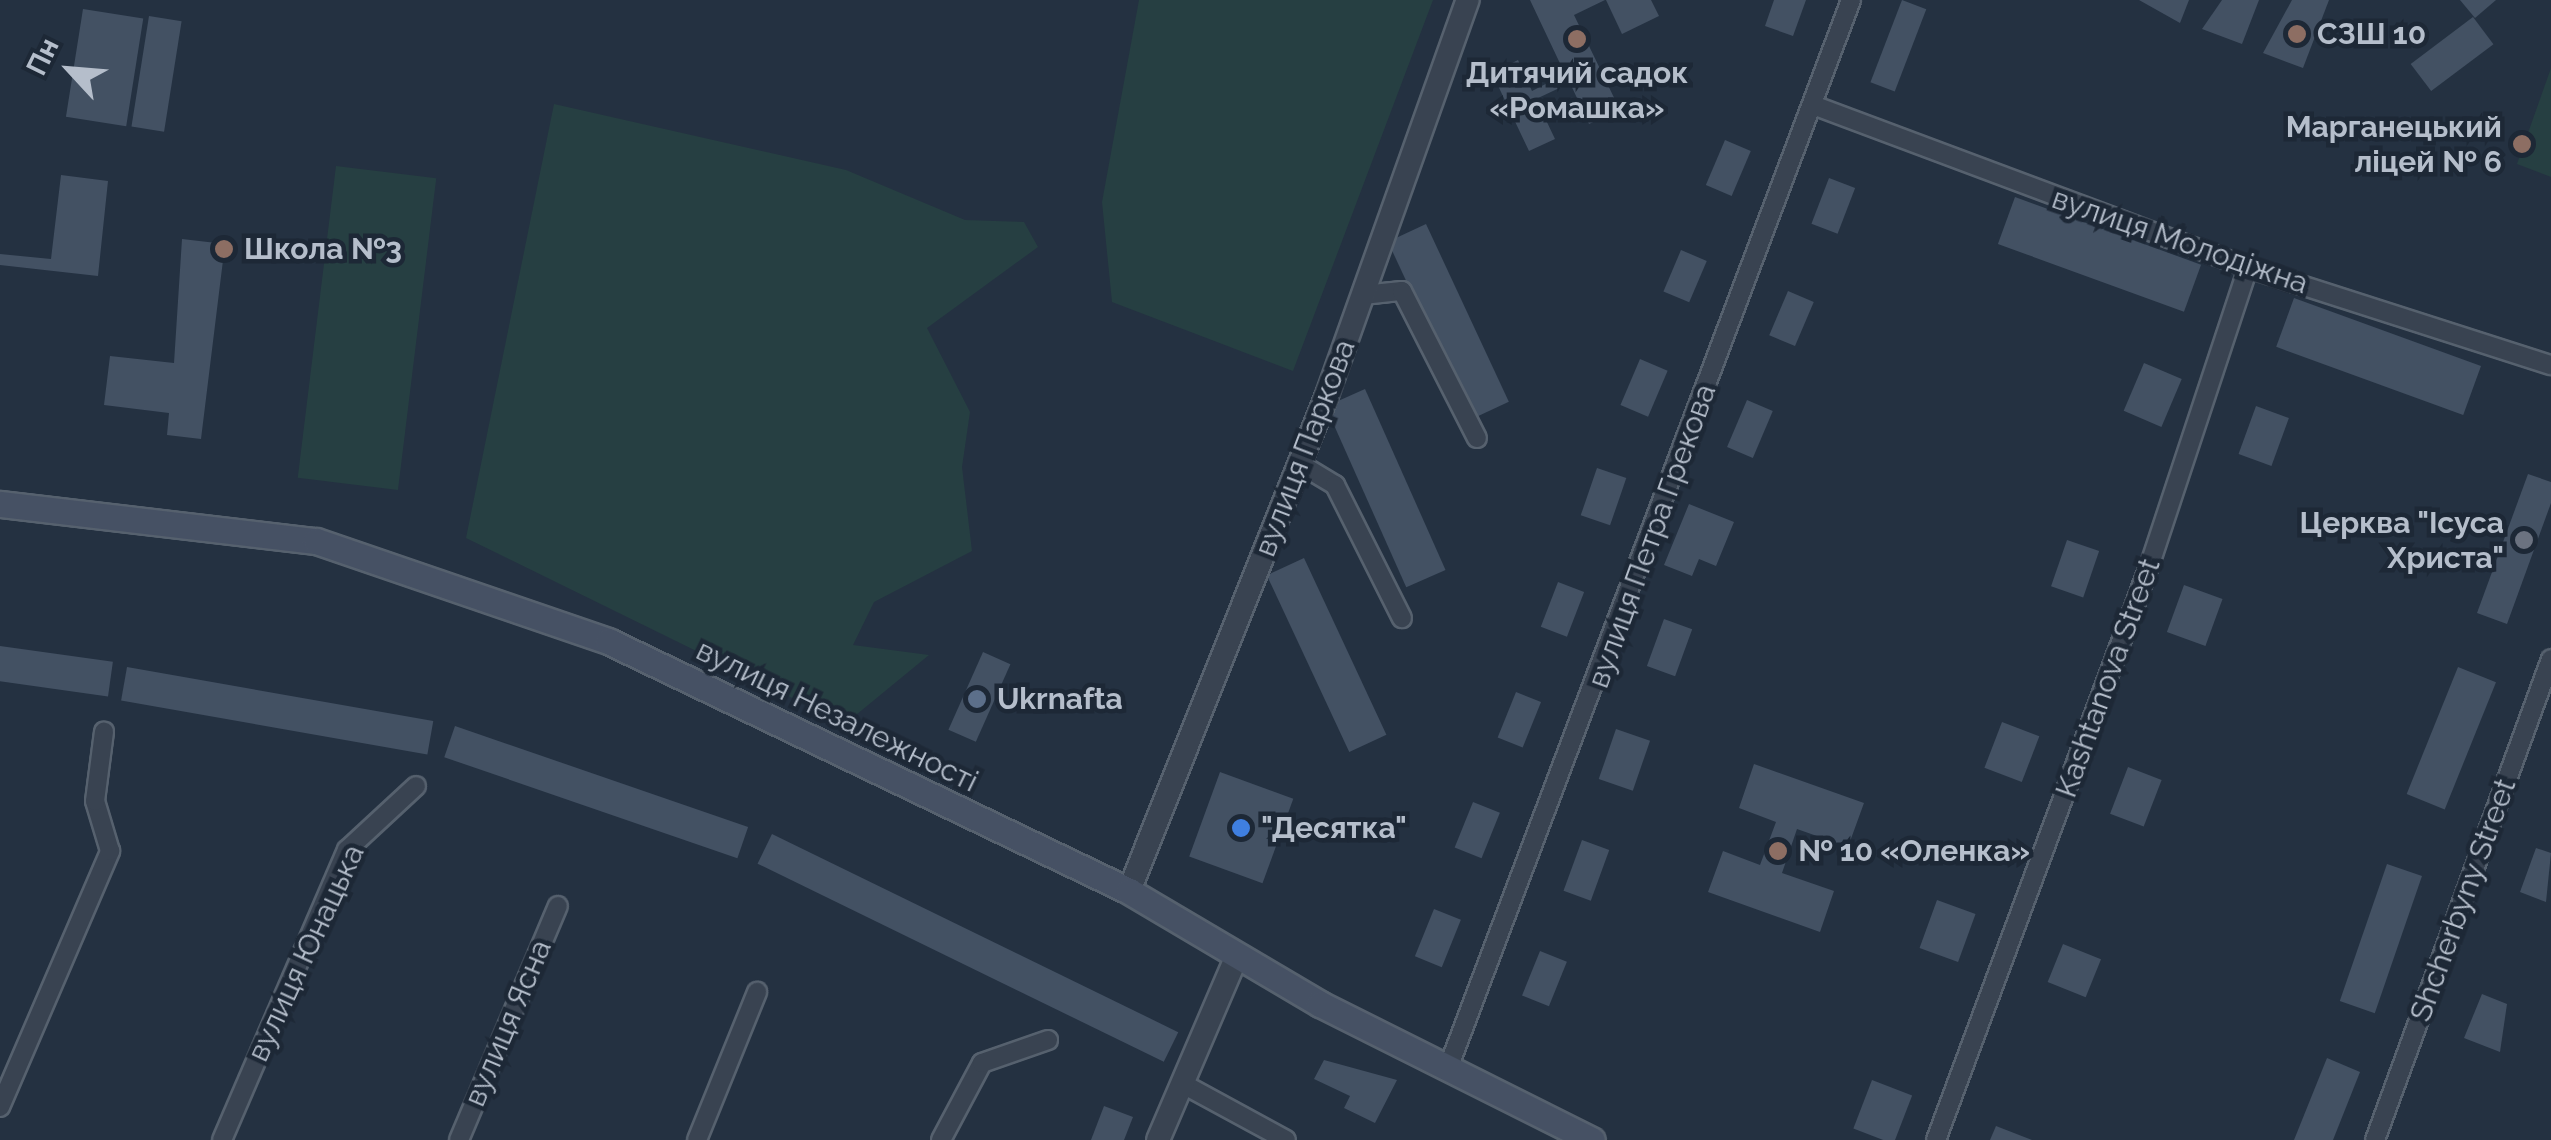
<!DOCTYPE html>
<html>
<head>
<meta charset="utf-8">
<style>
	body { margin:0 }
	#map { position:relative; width:2551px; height:1140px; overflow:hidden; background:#243141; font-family:Raleway,sans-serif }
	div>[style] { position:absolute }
	.green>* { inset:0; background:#263f42; transform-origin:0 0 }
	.building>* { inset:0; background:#435163; transform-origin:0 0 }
	.roads { filter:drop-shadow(2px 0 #56616e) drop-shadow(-2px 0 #56616e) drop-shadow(0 2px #56616e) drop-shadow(0 -2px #56616e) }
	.minor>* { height:18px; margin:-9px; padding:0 9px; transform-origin:9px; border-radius:9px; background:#394351 }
	.tertiary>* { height:22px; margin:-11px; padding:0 11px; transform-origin:11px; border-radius:11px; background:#394351 }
	.secondary>* { height:25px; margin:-12.5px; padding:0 12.5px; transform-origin:12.5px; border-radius:12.5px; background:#465164 }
	.dots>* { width:28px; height:28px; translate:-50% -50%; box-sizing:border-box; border:5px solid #1d2836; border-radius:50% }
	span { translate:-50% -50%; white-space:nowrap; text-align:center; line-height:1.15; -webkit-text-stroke:9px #1d2836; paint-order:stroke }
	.poi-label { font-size:30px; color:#b5becb; font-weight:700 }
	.left { translate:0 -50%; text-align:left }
	.right { translate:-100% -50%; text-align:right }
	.street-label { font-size:30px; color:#b5becb }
	.north { position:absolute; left:20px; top:20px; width:100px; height:100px; -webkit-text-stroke:8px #1d2836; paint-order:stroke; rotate:296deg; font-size:28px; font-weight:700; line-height:40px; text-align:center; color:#b5becb }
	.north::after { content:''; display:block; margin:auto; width:35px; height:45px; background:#b5becb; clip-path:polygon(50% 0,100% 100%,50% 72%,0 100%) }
</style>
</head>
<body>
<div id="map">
	<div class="green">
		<div style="clip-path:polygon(1139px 0,1433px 0,1293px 371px,1112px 302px,1102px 202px)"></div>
		<div style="clip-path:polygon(2551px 68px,2551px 177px,2517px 164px)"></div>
		<div style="clip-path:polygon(554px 104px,846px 170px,965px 220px,1024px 222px,1038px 247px,927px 328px,970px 412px,962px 467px,972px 551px,874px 602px,853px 645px,929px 655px,845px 724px,466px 538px)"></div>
		<div style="left:336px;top:166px;width:101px;height:314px;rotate:7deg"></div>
	</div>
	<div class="building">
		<div style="clip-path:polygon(1530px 0,1605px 0,1574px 15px,1620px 110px,1589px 124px,1570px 83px,1536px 99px,1555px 139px,1529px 151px,1492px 73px,1518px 60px,1532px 91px,1565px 74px)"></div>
		<div style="clip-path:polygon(1606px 0,1651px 0,1659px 16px,1622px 34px)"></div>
		<div style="clip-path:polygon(1774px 0,1806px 0,1793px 36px,1765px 26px)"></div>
		<div style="left:1902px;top:0;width:26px;height:88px;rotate:21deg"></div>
		<div style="clip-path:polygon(2139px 0,2189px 0,2180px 23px)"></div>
		<div style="clip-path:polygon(2222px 0,2259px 0,2242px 44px,2202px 29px)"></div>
		<div style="clip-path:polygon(2292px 0,2329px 0,2303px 68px,2263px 53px)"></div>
		<div style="clip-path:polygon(2460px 0,2496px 0,2475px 18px)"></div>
		<div style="left:83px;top:9px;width:61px;height:109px;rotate:9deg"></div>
		<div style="left:149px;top:16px;width:33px;height:112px;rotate:9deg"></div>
		<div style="left:2473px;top:17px;width:34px;height:78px;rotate:53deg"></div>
		<div style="left:1725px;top:140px;width:28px;height:49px;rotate:23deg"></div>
		<div style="clip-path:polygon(61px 175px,108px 181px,98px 276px,0 265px,0 254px,51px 259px)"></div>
		<div style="left:1829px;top:178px;width:28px;height:49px;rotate:21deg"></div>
		<div style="left:2015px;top:197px;width:198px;height:50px;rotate:20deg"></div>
		<div style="left:1426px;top:224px;width:196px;height:42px;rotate:65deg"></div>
		<div style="clip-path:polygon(182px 239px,225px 244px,201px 439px,167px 435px,169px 413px,104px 405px,110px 356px,174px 363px)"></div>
		<div style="left:1681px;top:250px;width:28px;height:45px;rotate:23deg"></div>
		<div style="left:1788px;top:291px;width:28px;height:48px;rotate:23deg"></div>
		<div style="left:2294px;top:298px;width:199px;height:52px;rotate:20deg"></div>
		<div style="left:1640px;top:359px;width:30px;height:50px;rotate:23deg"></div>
		<div style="left:2144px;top:363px;width:41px;height:52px;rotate:23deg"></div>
		<div style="left:1365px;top:389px;width:198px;height:43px;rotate:66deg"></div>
		<div style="left:1747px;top:400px;width:28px;height:51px;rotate:23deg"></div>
		<div style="left:2256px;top:406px;width:35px;height:51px;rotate:20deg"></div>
		<div style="left:1597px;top:468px;width:31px;height:50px;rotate:19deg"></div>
		<div style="clip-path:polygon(2528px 474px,2551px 482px,2551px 503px,2507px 624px,2477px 613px)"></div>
		<div style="clip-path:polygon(1689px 504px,1734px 522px,1716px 566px,1699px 559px,1692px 576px,1664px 565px)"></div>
		<div style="left:2067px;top:540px;width:34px;height:49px;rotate:19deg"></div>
		<div style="left:1304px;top:558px;width:195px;height:41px;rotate:65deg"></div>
		<div style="left:1558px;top:582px;width:28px;height:48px;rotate:21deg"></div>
		<div style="left:2184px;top:585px;width:41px;height:50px;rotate:20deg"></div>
		<div style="left:1664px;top:619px;width:30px;height:50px;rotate:20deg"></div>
		<div style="left:0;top:646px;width:114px;height:35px;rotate:8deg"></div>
		<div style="left:983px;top:652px;width:30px;height:85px;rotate:24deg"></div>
		<div style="left:127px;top:667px;width:311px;height:34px;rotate:10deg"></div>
		<div style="left:2458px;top:667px;width:41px;height:137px;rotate:22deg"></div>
		<div style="left:1516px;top:692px;width:27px;height:49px;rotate:22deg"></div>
		<div style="left:2002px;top:722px;width:40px;height:49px;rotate:21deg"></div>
		<div style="left:455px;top:726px;width:310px;height:33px;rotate:19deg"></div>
		<div style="left:1616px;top:729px;width:36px;height:53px;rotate:19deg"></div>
		<div style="clip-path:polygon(1754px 764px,1864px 803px,1848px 847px,1797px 829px,1782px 873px,1834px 891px,1820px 932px,1708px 892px,1723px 851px,1760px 865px,1776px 822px,1739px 808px)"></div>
		<div style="left:2128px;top:767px;width:36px;height:50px;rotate:21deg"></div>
		<div style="left:1220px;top:772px;width:78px;height:90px;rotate:20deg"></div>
		<div style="left:1473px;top:802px;width:29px;height:49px;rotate:22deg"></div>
		<div style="left:772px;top:834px;width:452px;height:33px;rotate:26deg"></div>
		<div style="left:1582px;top:840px;width:29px;height:54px;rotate:20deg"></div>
		<div style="clip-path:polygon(2536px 848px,2551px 853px,2546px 902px,2520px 892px)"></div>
		<div style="left:2387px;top:864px;width:37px;height:145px;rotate:19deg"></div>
		<div style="left:1937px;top:900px;width:41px;height:51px;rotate:20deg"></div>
		<div style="left:1434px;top:909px;width:29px;height:51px;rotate:22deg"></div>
		<div style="left:2063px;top:944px;width:41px;height:41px;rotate:22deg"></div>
		<div style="left:1540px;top:951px;width:29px;height:48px;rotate:22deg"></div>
		<div style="clip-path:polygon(2482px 994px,2507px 1004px,2500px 1052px,2464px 1038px)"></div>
		<div style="clip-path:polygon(2327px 1058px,2360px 1072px,2333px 1140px,2294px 1140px)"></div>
		<div style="clip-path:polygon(1324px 1060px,1397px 1080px,1375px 1123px,1344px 1108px,1350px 1096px,1314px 1079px)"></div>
		<div style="left:1872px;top:1080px;width:43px;height:52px;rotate:21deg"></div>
		<div style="clip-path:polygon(1104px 1106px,1133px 1117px,1124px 1140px,1091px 1140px)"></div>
		<div style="clip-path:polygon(1996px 1126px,2032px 1140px,1990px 1140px)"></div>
	</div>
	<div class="roads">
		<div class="minor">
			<div style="left:1813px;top:105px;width:465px;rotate:20.5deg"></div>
			<div style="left:2248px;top:268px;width:318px;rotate:17.8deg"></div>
			<div style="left:1363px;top:295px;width:39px;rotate:-6deg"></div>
			<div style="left:1402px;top:291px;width:165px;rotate:63deg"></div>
			<div style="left:1300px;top:464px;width:41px;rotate:31deg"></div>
			<div style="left:1335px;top:485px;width:149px;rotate:63.3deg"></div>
			<div style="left:1447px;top:1071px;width:1145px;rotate:-69.33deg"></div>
			<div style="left:1183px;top:1084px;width:117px;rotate:28.5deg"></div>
			<div style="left:0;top:1107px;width:279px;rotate:-66.7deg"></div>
			<div style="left:110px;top:851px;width:52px;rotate:-106.7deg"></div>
			<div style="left:95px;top:801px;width:70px;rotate:-82.6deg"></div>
			<div style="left:222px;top:1140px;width:316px;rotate:-66.7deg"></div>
			<div style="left:347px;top:850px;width:94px;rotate:-42.8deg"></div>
			<div style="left:459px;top:1140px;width:254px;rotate:-67.1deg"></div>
			<div style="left:697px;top:1140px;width:160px;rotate:-67.9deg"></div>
			<div style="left:941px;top:1140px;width:87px;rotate:-62deg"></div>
			<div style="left:982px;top:1063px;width:70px;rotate:-19.2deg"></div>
			<div style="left:1936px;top:1140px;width:614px;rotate:-69.62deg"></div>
			<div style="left:2150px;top:564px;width:312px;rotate:-71.7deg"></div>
			<div style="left:2375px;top:1140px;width:512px;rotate:-69.9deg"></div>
		</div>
		<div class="tertiary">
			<div style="left:1129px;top:891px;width:534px;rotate:-68.24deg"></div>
			<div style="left:1327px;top:395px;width:419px;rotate:-70.4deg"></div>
			<div style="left:1158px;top:1140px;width:198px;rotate:-66.8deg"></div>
		</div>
		<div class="secondary">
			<div style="left:0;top:504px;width:318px;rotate:6.7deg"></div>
			<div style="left:316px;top:541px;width:309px;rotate:18.9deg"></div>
			<div style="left:608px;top:641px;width:578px;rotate:25.63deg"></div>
			<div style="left:1129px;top:891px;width:222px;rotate:30.6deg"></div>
			<div style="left:1320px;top:1004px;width:304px;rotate:26.6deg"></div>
		</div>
	</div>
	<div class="dots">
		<div style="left:2297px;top:34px;background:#8d6e63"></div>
		<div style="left:1577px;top:39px;background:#8d6e63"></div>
		<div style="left:2522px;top:144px;background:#8d6e63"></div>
		<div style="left:224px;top:249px;background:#8d6e63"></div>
		<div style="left:2524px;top:540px;background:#6b7280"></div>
		<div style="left:977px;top:699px;background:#5c6f8a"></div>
		<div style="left:1241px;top:828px;background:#3f7fe0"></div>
		<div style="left:1778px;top:851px;background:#8d6e63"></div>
	</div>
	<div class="poi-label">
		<span class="left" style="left:2317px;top:34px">СЗШ 10</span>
		<span style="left:1577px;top:90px">Дитячий садок<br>«Ромашка»</span>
		<span class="right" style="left:2502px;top:144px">Марганецький<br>ліцей № 6</span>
		<span class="left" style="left:244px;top:249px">Школа №3</span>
		<span class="right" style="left:2504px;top:540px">Церква "Ісуса<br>Христа"</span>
		<span class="left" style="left:997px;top:699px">Ukrnafta</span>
		<span class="left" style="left:1261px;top:828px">"Десятка"</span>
		<span class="left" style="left:1798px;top:851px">№ 10 «Оленка»</span>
	</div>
	<div class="street-label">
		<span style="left:2180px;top:241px;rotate:19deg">вулиця Молодіжна</span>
		<span style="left:1305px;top:448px;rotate:-69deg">вулиця Паркова</span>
		<span style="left:1652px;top:536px;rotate:-70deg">вулиця Петра Грекова</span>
		<span style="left:2108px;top:678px;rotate:-70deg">Kashtanova Street</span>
		<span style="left:837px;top:716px;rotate:26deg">вулиця Незалежності</span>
		<span style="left:2463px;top:900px;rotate:-70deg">Shcherbyny Street</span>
		<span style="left:306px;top:953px;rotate:-65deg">вулиця Юнацька</span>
		<span style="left:508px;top:1023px;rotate:-67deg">вулиця Ясна</span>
	</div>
	<div class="north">Пн</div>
</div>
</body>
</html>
